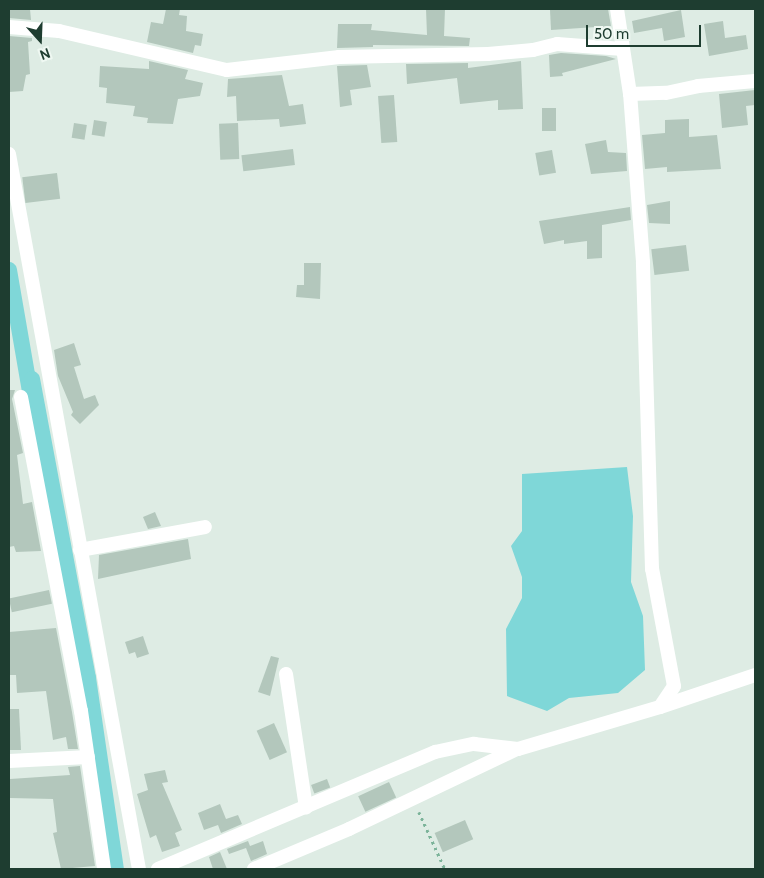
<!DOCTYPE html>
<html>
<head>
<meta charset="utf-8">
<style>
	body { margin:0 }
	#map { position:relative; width:764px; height:878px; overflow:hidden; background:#deece4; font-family:Cabin,sans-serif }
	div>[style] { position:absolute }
	.water>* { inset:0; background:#7fd7d8 }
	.canal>* { height:16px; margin:-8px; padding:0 8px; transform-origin:8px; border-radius:8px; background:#7fd7d8 }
	.building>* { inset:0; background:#b3c7bc; transform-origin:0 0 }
	.path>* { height:2.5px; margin-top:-1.25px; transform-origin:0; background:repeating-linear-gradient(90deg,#7bb399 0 2.5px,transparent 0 6.5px) }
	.minor>* { height:14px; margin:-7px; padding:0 7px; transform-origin:7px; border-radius:7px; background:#fff }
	span { translate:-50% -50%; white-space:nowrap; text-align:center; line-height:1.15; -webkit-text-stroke:4px #eff8f2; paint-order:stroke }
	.frame { position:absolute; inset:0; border:10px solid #1e3d30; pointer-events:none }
	.north { position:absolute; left:15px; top:15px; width:50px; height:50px; -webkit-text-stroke:4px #eff8f2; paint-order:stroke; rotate:160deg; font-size:14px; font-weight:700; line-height:20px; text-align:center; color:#1e3d30 }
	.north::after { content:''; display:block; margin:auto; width:18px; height:22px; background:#1e3d30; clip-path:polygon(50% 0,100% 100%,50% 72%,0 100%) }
	.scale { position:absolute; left:586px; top:25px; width:115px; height:22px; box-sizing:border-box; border:2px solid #1e3d30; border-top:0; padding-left:6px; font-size:15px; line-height:18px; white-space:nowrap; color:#1e3d30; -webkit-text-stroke:4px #eff8f2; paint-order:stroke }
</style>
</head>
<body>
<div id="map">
	<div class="water">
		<div style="clip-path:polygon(627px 467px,633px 516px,631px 582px,643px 616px,645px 670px,618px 693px,569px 698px,547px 711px,507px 696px,506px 629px,522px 598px,522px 577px,511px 546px,522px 531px,522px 474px)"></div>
	</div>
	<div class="canal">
		<div style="left:9px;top:270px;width:123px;rotate:80.2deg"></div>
		<div style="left:32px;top:379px;width:304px;rotate:79.4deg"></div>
		<div style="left:88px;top:678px;width:193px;rotate:81.7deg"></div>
	</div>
	<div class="building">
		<div style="clip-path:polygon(9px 9px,30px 9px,31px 20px,9px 18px)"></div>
		<div style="clip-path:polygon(166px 9px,180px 9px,179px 15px,187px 16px,186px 31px,203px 34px,201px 46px,195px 45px,193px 53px,147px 42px,151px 22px,163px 24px)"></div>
		<div style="clip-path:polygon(426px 9px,445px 9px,444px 36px,470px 38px,469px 46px,373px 45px,373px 47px,337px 48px,338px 24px,372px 24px,371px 30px,427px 35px)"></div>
		<div style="clip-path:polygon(608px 9px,611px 26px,551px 30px,550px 10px)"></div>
		<div style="clip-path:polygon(681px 10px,685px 37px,664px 41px,662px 28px,634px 33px,632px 21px)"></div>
		<div style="clip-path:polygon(723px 21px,725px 38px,746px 35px,748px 49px,709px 56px,704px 24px)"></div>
		<div style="clip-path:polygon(9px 36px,32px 38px,32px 41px,28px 42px,30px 74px,26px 75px,23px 91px,9px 92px)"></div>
		<div style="clip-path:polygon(561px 53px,606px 56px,616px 59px,562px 73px,563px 76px,550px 77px,549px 55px)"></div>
		<div style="clip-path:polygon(149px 61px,188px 70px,185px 79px,203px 83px,200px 96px,178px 99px,173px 124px,147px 123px,148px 118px,133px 116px,135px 106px,106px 103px,107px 88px,99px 87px,100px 66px,149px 69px)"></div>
		<div style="clip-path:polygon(521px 61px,523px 109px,498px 110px,498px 100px,460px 104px,457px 78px,407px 84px,406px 64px,468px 63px,468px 68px)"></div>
		<div style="clip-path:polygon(367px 65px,371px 87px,350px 90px,352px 105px,340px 107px,337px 66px)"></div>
		<div style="clip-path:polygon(282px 75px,289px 106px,303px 104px,306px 124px,280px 127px,279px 119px,237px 121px,236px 96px,227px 97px,228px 79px)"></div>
		<div style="clip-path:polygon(755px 90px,755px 105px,746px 106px,748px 125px,722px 128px,719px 94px)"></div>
		<div style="left:394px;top:95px;width:47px;height:16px;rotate:86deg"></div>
		<div style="left:542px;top:108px;width:14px;height:23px"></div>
		<div style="clip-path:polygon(689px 119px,689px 137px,717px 135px,721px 169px,667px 172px,667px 167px,645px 169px,642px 135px,665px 133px,665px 120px)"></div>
		<div style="left:94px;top:120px;width:13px;height:15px;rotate:9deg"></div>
		<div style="left:74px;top:123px;width:13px;height:15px;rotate:9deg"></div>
		<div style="left:238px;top:123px;width:36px;height:19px;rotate:88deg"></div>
		<div style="clip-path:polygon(606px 140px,608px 152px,626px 153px,627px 171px,591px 174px,585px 144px)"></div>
		<div style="left:293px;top:149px;width:16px;height:52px;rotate:83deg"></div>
		<div style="left:552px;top:150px;width:23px;height:17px;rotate:80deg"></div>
		<div style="left:57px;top:173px;width:26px;height:35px;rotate:83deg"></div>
		<div style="clip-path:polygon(670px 201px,670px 224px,649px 223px,647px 205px)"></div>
		<div style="clip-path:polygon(630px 207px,631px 220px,602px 225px,602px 258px,587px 259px,587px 241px,564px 244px,564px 240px,544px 244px,539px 221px)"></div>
		<div style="left:686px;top:245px;width:26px;height:35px;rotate:83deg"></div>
		<div style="clip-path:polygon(304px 263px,321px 263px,320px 299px,296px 297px,297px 285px,304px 285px)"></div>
		<div style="clip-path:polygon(74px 343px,81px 365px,74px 367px,84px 399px,95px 395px,99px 405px,80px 424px,71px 415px,73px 412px,58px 376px,54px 350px)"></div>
		<div style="clip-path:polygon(9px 390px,15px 390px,12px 399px,23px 453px,17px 455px,23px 504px,32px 502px,41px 551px,16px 552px,14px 546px,9px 547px)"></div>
		<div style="clip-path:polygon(155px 512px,161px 526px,148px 529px,143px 517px)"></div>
		<div style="clip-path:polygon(188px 539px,191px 559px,98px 579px,99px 555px)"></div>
		<div style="left:49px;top:590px;width:14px;height:41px;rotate:78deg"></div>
		<div style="clip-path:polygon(56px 628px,72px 712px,78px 749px,68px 749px,66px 737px,53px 740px,46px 691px,17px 693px,16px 675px,9px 675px,9px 632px)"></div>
		<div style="clip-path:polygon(143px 636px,149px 654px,137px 658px,135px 652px,129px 654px,125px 642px)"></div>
		<div style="clip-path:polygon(271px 656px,279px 658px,270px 696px,258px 692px)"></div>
		<div style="clip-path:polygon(9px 709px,19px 709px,21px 750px,9px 750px)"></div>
		<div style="left:274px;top:723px;width:32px;height:19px;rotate:66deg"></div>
		<div style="clip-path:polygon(80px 766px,95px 866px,61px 869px,53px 833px,57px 832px,53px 799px,10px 798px,10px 779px,70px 775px,68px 767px)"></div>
		<div style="clip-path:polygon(165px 770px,168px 782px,162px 783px,182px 830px,175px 833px,180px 846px,162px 852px,156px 835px,150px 838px,137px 794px,148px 790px,144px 774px)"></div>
		<div style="left:327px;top:779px;width:9px;height:17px;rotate:69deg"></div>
		<div style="left:389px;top:782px;width:17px;height:34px;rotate:65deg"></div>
		<div style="clip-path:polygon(220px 804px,226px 819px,238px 815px,242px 824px,221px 833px,218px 825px,204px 830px,198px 813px)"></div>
		<div style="left:465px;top:820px;width:21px;height:33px;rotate:67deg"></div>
		<div style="clip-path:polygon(248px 841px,250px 846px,263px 841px,267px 854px,251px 861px,246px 848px,229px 854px,227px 849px)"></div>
		<div style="clip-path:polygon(220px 852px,227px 869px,213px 869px,209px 857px)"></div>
	</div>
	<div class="path">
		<div style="left:419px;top:812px;width:63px;rotate:65.5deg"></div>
	</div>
	<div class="minor">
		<div style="left:617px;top:9px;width:86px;rotate:81.3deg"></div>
		<div style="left:630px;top:94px;width:36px;rotate:-2deg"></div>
		<div style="left:666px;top:93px;width:33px;rotate:-12deg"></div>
		<div style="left:698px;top:86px;width:57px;rotate:-5deg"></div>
		<div style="left:9px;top:27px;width:50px;rotate:4.6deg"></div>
		<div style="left:59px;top:31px;width:172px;rotate:13.1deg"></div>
		<div style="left:227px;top:70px;width:113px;rotate:-6.6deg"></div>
		<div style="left:339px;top:57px;width:149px;rotate:-1.2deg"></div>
		<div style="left:488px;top:54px;width:45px;rotate:-5.1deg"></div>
		<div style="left:533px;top:50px;width:25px;rotate:-14deg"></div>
		<div style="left:557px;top:44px;width:66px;rotate:4.3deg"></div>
		<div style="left:9px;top:154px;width:727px;rotate:79.7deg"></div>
		<div style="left:21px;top:397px;width:320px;rotate:79.2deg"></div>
		<div style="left:81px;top:711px;width:160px;rotate:81.7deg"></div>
		<div style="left:80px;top:550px;width:127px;rotate:-10.4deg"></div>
		<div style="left:286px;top:674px;width:135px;rotate:81.5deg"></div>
		<div style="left:660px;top:707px;width:100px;rotate:-18.6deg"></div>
		<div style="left:9px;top:761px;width:79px;rotate:-2.9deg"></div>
		<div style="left:158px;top:869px;width:301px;rotate:-22.9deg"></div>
		<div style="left:435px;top:752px;width:40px;rotate:-12deg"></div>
		<div style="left:474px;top:744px;width:44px;rotate:6.5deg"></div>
		<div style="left:518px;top:749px;width:148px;rotate:-16.5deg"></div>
		<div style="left:660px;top:707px;width:25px;rotate:-56deg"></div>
		<div style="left:674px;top:686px;width:119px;rotate:-100.6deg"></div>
		<div style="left:652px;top:569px;width:307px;rotate:-91.7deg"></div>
		<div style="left:643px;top:262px;width:169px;rotate:-94.4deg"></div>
		<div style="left:254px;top:869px;width:103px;rotate:-22.8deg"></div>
		<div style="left:349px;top:829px;width:186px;rotate:-25.5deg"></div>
	</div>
	<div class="frame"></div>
	<div class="north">N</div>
	<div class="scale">50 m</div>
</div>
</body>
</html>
